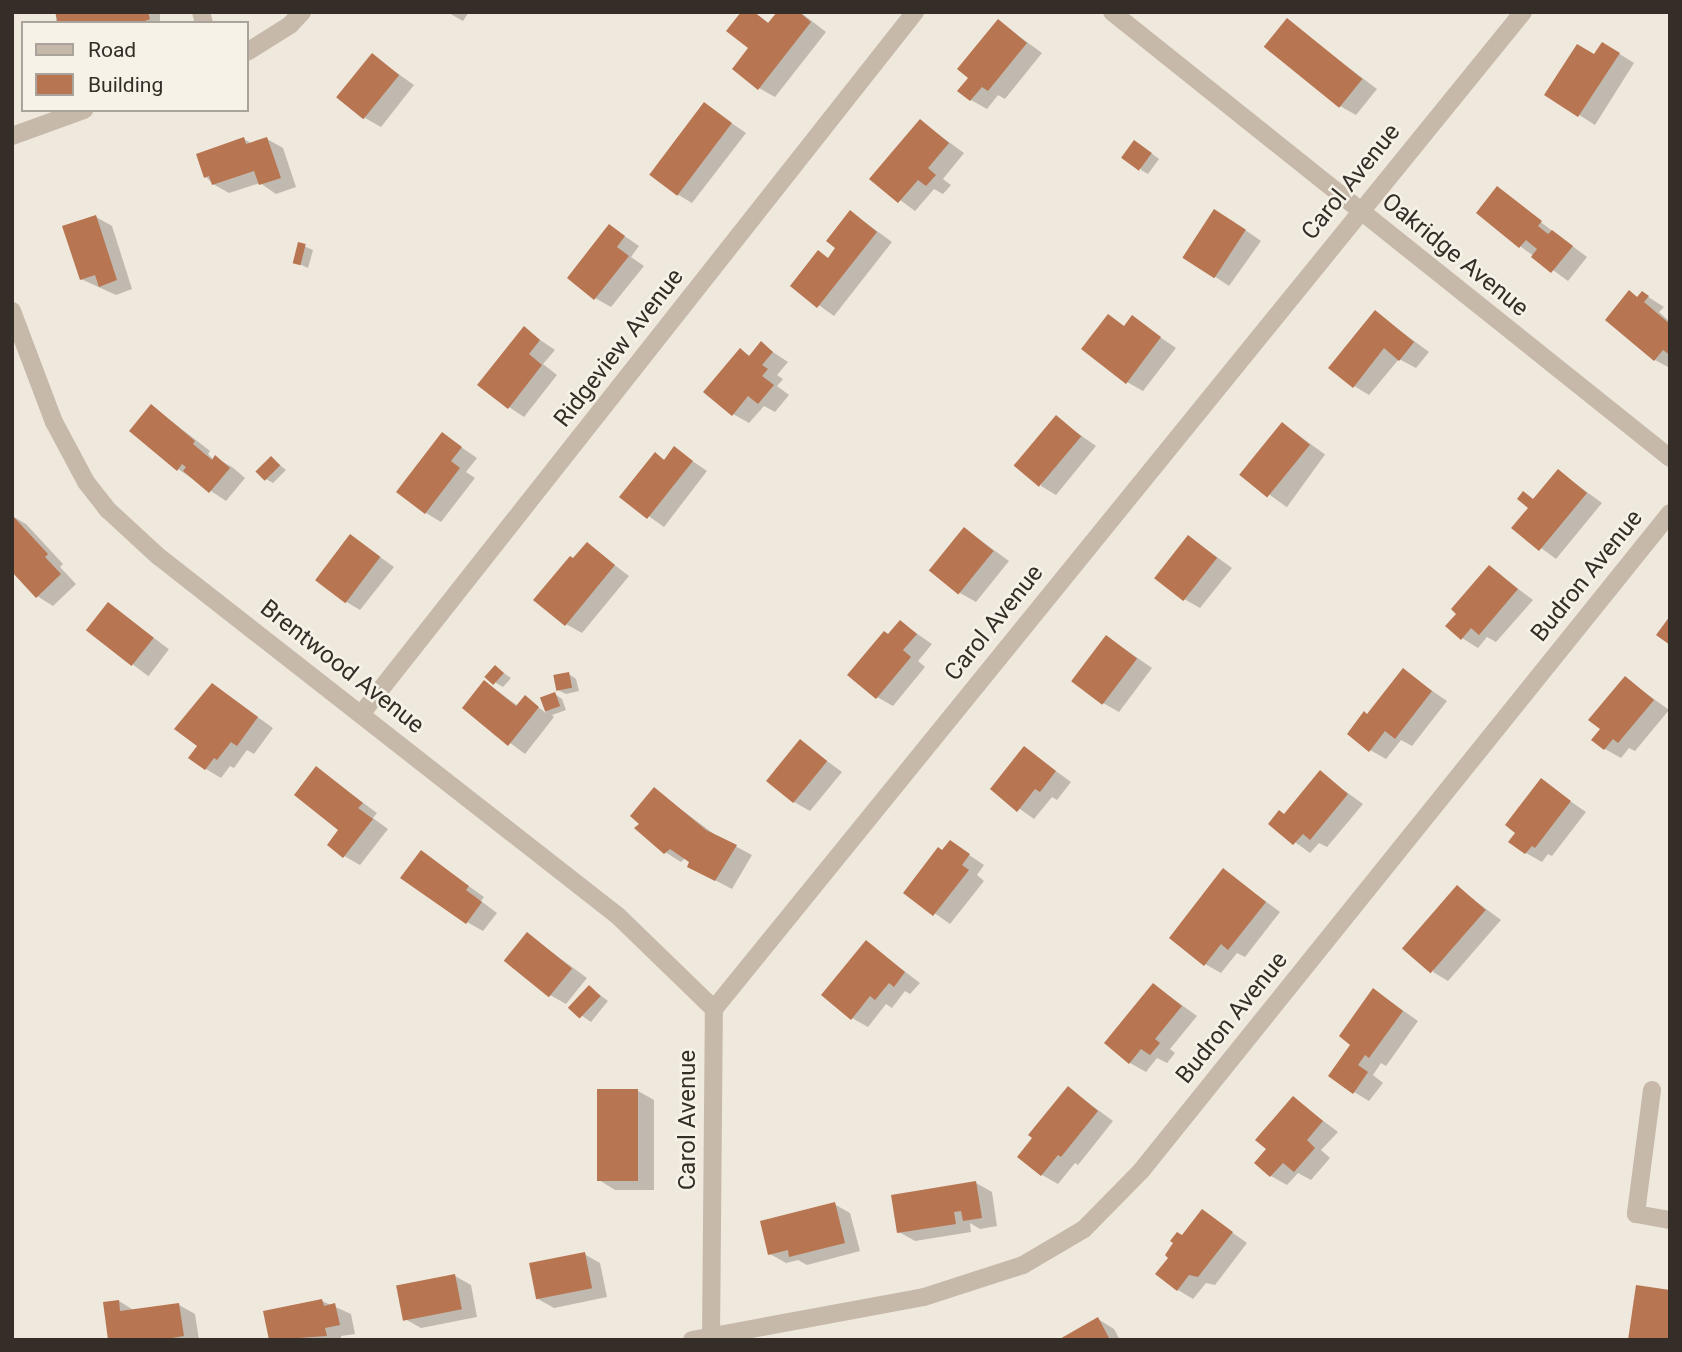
<!DOCTYPE html>
<html>
<head>
<meta charset="utf-8">
<style>
	body { margin:0 }
	#map { position:relative; width:1682px; height:1352px; overflow:hidden; background:#efe8dc; font-family:Roboto,sans-serif }
	div>[style] { position:absolute }
	.shadow>* { inset:0; background:#0003; transform-origin:0 0 }
	.building>* { inset:0; background:#b87551; transform-origin:0 0 }
	.minor>* { height:18px; margin:-9px; padding:0 9px; transform-origin:9px; border-radius:9px; background:#c6b9aa }
	span { translate:-50% -50%; white-space:nowrap; text-align:center; line-height:1.15; -webkit-text-stroke:5px #f7f2e8; paint-order:stroke }
	.street-label { font-size:24px; color:#342d28 }
	.frame { position:absolute; inset:0; border:14px solid #342d28; pointer-events:none }
	.legend { position:absolute; left:21px; top:21px; width:228px; height:91px; box-sizing:border-box; background:#f7f2e8; border:2px solid #a9a39b; margin:0; padding:9px 12px; list-style:none; font-size:21px; color:#342d28 }
	.legend li { display:flex; align-items:center; gap:14px; height:35px }
	.legend b { width:35px; border:2px solid #a9a39b }
</style>
</head>
<body>
<div id="map">
	<div class="shadow">
		<div style="left:56px;top:12px;width:104px;height:12px"></div>
		<div style="clip-path:polygon(447px 12px,469px 12px,463px 21px)"></div>
		<div style="clip-path:polygon(754px 12px,770px 24px,779px 12px,800px 12px,826px 32px,775px 97px,759px 88px,750px 48px)"></div>
		<div style="clip-path:polygon(998px 21px,1042px 53px,1005px 99px,998px 95px,987px 109px,971px 100px,971px 77px)"></div>
		<div style="clip-path:polygon(1287px 21px,1377px 89px,1356px 115px,1340px 106px)"></div>
		<div style="clip-path:polygon(1618px 53px,1634px 63px,1595px 125px,1546px 94px)"></div>
		<div style="clip-path:polygon(373px 56px,414px 85px,381px 127px,365px 118px)"></div>
		<div style="clip-path:polygon(704px 104px,746px 133px,692px 203px,677px 194px)"></div>
		<div style="clip-path:polygon(920px 121px,964px 153px,943px 179px,951px 185px,943px 194px,934px 189px,915px 211px,872px 179px)"></div>
		<div style="clip-path:polygon(244px 139px,252px 144px,267px 139px,283px 148px,296px 187px,276px 194px,260px 183px,229px 193px,213px 184px,205px 176px)"></div>
		<div style="clip-path:polygon(1142px 146px,1159px 159px,1148px 174px,1141px 170px)"></div>
		<div style="clip-path:polygon(1497px 189px,1587px 257px,1568px 281px,1520px 246px)"></div>
		<div style="clip-path:polygon(851px 212px,892px 242px,834px 316px,792px 286px,829px 259px,838px 248px)"></div>
		<div style="clip-path:polygon(96px 217px,112px 226px,132px 289px,116px 295px,81px 279px)"></div>
		<div style="clip-path:polygon(1231px 220px,1261px 241px,1229px 286px,1184px 256px)"></div>
		<div style="clip-path:polygon(610px 226px,639px 246px,631px 257px,644px 266px,611px 307px,595px 298px)"></div>
		<div style="clip-path:polygon(299px 244px,313px 250px,308px 268px,295px 262px)"></div>
		<div style="clip-path:polygon(1642px 293px,1664px 307px,1659px 312px,1670px 322px,1670px 368px,1655px 360px,1638px 298px)"></div>
		<div style="clip-path:polygon(1375px 312px,1429px 352px,1416px 368px,1399px 359px,1369px 395px,1354px 386px)"></div>
		<div style="clip-path:polygon(1108px 316px,1125px 327px,1132px 318px,1176px 348px,1143px 391px,1127px 382px)"></div>
		<div style="clip-path:polygon(524px 329px,555px 350px,543px 364px,557px 375px,524px 417px,509px 407px)"></div>
		<div style="clip-path:polygon(761px 344px,788px 362px,777px 375px,783px 379px,777px 386px,789px 395px,775px 412px,764px 406px,749px 423px,733px 414px,740px 350px,751px 357px)"></div>
		<div style="clip-path:polygon(152px 406px,210px 451px,208px 454px,214px 460px,216px 458px,232px 467px,245px 478px,226px 501px,178px 469px)"></div>
		<div style="clip-path:polygon(1056px 418px,1096px 446px,1056px 495px,1041px 486px)"></div>
		<div style="left:1283px;top:424px;width:52px;height:65px;rotate:36deg"></div>
		<div style="clip-path:polygon(442px 434px,477px 458px,466px 472px,475px 478px,441px 522px,426px 513px)"></div>
		<div style="clip-path:polygon(675px 449px,707px 471px,664px 527px,622px 497px,655px 455px,666px 461px)"></div>
		<div style="clip-path:polygon(271px 458px,286px 470px,273px 483px,266px 479px)"></div>
		<div style="clip-path:polygon(1558px 471px,1602px 503px,1556px 559px,1514px 528px,1530px 507px,1524px 494px,1535px 500px)"></div>
		<div style="clip-path:polygon(12px 516px,26px 524px,63px 564px,60px 567px,76px 584px,53px 606px,37px 596px)"></div>
		<div style="clip-path:polygon(965px 529px,1009px 561px,976px 602px,960px 593px)"></div>
		<div style="clip-path:polygon(351px 536px,394px 567px,360px 610px,345px 601px)"></div>
		<div style="clip-path:polygon(1189px 537px,1232px 568px,1200px 608px,1184px 599px)"></div>
		<div style="clip-path:polygon(587px 544px,629px 576px,582px 633px,566px 624px)"></div>
		<div style="clip-path:polygon(1489px 567px,1533px 600px,1496px 642px,1487px 637px,1478px 648px,1462px 638px)"></div>
		<div style="left:109px;top:604px;width:75px;height:34px;rotate:37deg"></div>
		<div style="clip-path:polygon(900px 622px,932px 644px,918px 661px,925px 667px,893px 706px,877px 697px,889px 635px)"></div>
		<div style="clip-path:polygon(1107px 637px,1152px 668px,1119px 712px,1103px 703px)"></div>
		<div style="clip-path:polygon(495px 667px,511px 678px,503px 687px,496px 683px)"></div>
		<div style="clip-path:polygon(1403px 671px,1447px 701px,1412px 746px,1401px 740px,1386px 759px,1370px 750px,1368px 716px)"></div>
		<div style="clip-path:polygon(569px 674px,576px 679px,579px 691px,566px 694px,558px 690px)"></div>
		<div style="clip-path:polygon(1625px 678px,1669px 710px,1635px 751px,1629px 748px,1621px 758px,1605px 749px,1602px 729px)"></div>
		<div style="clip-path:polygon(485px 682px,518px 706px,525px 697px,546px 713px,542px 699px,555px 694px,562px 699px,566px 710px,552px 715px,554px 717px,525px 754px,464px 708px)"></div>
		<div style="clip-path:polygon(213px 685px,273px 728px,254px 754px,247px 750px,234px 768px,230px 766px,221px 778px,206px 769px,200px 746px)"></div>
		<div style="clip-path:polygon(800px 741px,842px 772px,810px 811px,794px 802px)"></div>
		<div style="clip-path:polygon(1024px 748px,1071px 782px,1057px 800px,1052px 797px,1034px 819px,992px 789px)"></div>
		<div style="clip-path:polygon(317px 769px,377px 813px,373px 818px,388px 829px,360px 865px,344px 856px,341px 830px)"></div>
		<div style="clip-path:polygon(1320px 773px,1363px 804px,1327px 847px,1319px 843px,1310px 853px,1270px 824px,1285px 816px)"></div>
		<div style="clip-path:polygon(1541px 781px,1586px 812px,1552px 856px,1548px 854px,1542px 862px,1526px 853px,1517px 833px)"></div>
		<div style="clip-path:polygon(655px 790px,718px 837px,752px 855px,732px 889px,705px 875px,685px 858px,681px 862px,665px 852px,641px 823px)"></div>
		<div style="clip-path:polygon(950px 842px,984px 865px,977px 875px,984px 881px,950px 924px,906px 893px)"></div>
		<div style="clip-path:polygon(421px 852px,484px 897px,481px 901px,497px 913px,483px 931px,467px 922px)"></div>
		<div style="clip-path:polygon(1224px 870px,1280px 912px,1245px 957px,1237px 953px,1221px 973px,1205px 964px)"></div>
		<div style="clip-path:polygon(1458px 888px,1501px 920px,1448px 981px,1433px 972px)"></div>
		<div style="clip-path:polygon(527px 934px,587px 978px,566px 1004px,550px 995px)"></div>
		<div style="clip-path:polygon(867px 943px,920px 983px,910px 994px,905px 991px,892px 1008px,886px 1004px,868px 1027px,852px 1018px)"></div>
		<div style="clip-path:polygon(1154px 985px,1197px 1016px,1170px 1049px,1175px 1053px,1167px 1063px,1157px 1058px,1146px 1072px,1130px 1063px)"></div>
		<div style="clip-path:polygon(1374px 990px,1418px 1021px,1386px 1066px,1381px 1063px,1373px 1075px,1383px 1083px,1369px 1101px,1354px 1092px,1353px 1044px)"></div>
		<div style="clip-path:polygon(596px 992px,608px 1001px,591px 1022px,572px 1009px)"></div>
		<div style="clip-path:polygon(1068px 1088px,1113px 1121px,1078px 1165px,1075px 1163px,1058px 1184px,1042px 1175px)"></div>
		<div style="clip-path:polygon(638px 1091px,654px 1100px,654px 1190px,615px 1190px,599px 1180px)"></div>
		<div style="clip-path:polygon(1293px 1098px,1338px 1132px,1321px 1150px,1330px 1158px,1311px 1180px,1298px 1173px,1287px 1185px,1271px 1176px,1268px 1149px)"></div>
		<div style="clip-path:polygon(976px 1183px,992px 1192px,997px 1226px,980px 1229px,970px 1223px,971px 1232px,915px 1241px,899px 1232px)"></div>
		<div style="clip-path:polygon(834px 1204px,850px 1213px,860px 1251px,807px 1265px,798px 1260px,786px 1263px,770px 1254px)"></div>
		<div style="clip-path:polygon(1202px 1211px,1247px 1243px,1215px 1285px,1206px 1283px,1193px 1299px,1178px 1290px,1170px 1257px)"></div>
		<div style="clip-path:polygon(584px 1254px,600px 1263px,607px 1297px,554px 1308px,538px 1299px)"></div>
		<div style="clip-path:polygon(455px 1276px,471px 1285px,477px 1317px,421px 1328px,405px 1319px)"></div>
		<div style="clip-path:polygon(119px 1301px,135px 1311px,179px 1305px,195px 1314px,199px 1340px,110px 1340px)"></div>
		<div style="clip-path:polygon(322px 1301px,351px 1314px,355px 1334px,341px 1336px,341px 1340px,271px 1340px)"></div>
		<div style="clip-path:polygon(1098px 1319px,1114px 1329px,1120px 1340px,1061px 1340px)"></div>
	</div>
	<div class="building">
		<div style="clip-path:polygon(55px 12px,148px 12px,150px 19px,140px 23px,58px 23px)"></div>
		<div style="clip-path:polygon(741px 12px,754px 12px,768px 23px,777px 12px,799px 12px,811px 22px,758px 90px,732px 69px,748px 48px,726px 31px)"></div>
		<div style="left:1287px;top:18px;width:97px;height:37px;rotate:39deg"></div>
		<div style="clip-path:polygon(998px 19px,1027px 43px,988px 91px,982px 87px,970px 101px,957px 91px,968px 78px,957px 69px)"></div>
		<div style="clip-path:polygon(1602px 42px,1620px 53px,1578px 117px,1544px 95px,1577px 44px,1594px 54px)"></div>
		<div style="left:372px;top:53px;width:35px;height:57px;rotate:39deg"></div>
		<div style="left:704px;top:102px;width:35px;height:91px;rotate:37deg"></div>
		<div style="clip-path:polygon(920px 119px,949px 143px,928px 168px,936px 175px,926px 186px,918px 180px,898px 203px,869px 179px)"></div>
		<div style="clip-path:polygon(244px 137px,246px 144px,267px 137px,281px 178px,259px 185px,254px 171px,212px 185px,209px 176px,204px 178px,196px 154px)"></div>
		<div style="left:1134px;top:140px;width:22px;height:22px;rotate:36deg"></div>
		<div style="clip-path:polygon(1497px 186px,1542px 221px,1538px 226px,1548px 234px,1552px 230px,1573px 246px,1551px 273px,1531px 257px,1537px 249px,1526px 240px,1519px 248px,1476px 213px)"></div>
		<div style="left:1214px;top:209px;width:38px;height:58px;rotate:33deg"></div>
		<div style="clip-path:polygon(850px 210px,877px 232px,817px 308px,790px 286px,818px 250px,828px 258px,835px 248px,826px 241px)"></div>
		<div style="clip-path:polygon(96px 215px,117px 280px,99px 287px,95px 275px,80px 280px,62px 226px)"></div>
		<div style="clip-path:polygon(609px 224px,625px 236px,617px 247px,629px 256px,594px 300px,567px 278px)"></div>
		<div style="left:298px;top:242px;width:8px;height:22px;rotate:14deg"></div>
		<div style="clip-path:polygon(1629px 290px,1637px 297px,1642px 291px,1649px 296px,1644px 302px,1670px 324px,1670px 355px,1663px 350px,1654px 361px,1605px 320px)"></div>
		<div style="clip-path:polygon(1375px 310px,1414px 342px,1399px 361px,1384px 348px,1353px 388px,1328px 368px)"></div>
		<div style="clip-path:polygon(1108px 314px,1124px 326px,1132px 315px,1161px 337px,1126px 384px,1081px 349px)"></div>
		<div style="clip-path:polygon(524px 326px,540px 340px,529px 354px,542px 365px,508px 409px,477px 385px)"></div>
		<div style="clip-path:polygon(761px 341px,773px 352px,762px 365px,768px 369px,762px 376px,774px 385px,758px 404px,748px 396px,732px 416px,703px 392px,740px 348px,749px 356px)"></div>
		<div style="clip-path:polygon(151px 404px,195px 441px,193px 444px,212px 460px,215px 455px,230px 468px,209px 493px,183px 471px,186px 467px,182px 464px,177px 471px,129px 431px)"></div>
		<div style="left:1056px;top:415px;width:33px;height:66px;rotate:40deg"></div>
		<div style="left:1282px;top:422px;width:36px;height:68px;rotate:39deg"></div>
		<div style="clip-path:polygon(442px 432px,462px 447px,451px 461px,460px 468px,425px 514px,396px 492px)"></div>
		<div style="clip-path:polygon(674px 446px,693px 461px,647px 519px,619px 497px,655px 452px,664px 460px)"></div>
		<div style="left:271px;top:456px;width:13px;height:22px;rotate:45deg"></div>
		<div style="clip-path:polygon(1558px 469px,1587px 493px,1539px 551px,1511px 528px,1528px 508px,1517px 499px,1523px 491px,1533px 499px)"></div>
		<div style="clip-path:polygon(12px 515px,48px 554px,45px 557px,61px 574px,36px 598px,12px 572px)"></div>
		<div style="left:964px;top:527px;width:38px;height:56px;rotate:39deg"></div>
		<div style="left:350px;top:534px;width:38px;height:58px;rotate:37deg"></div>
		<div style="left:1188px;top:535px;width:37px;height:55px;rotate:38deg"></div>
		<div style="clip-path:polygon(587px 542px,615px 565px,565px 626px,533px 600px,570px 556px,573px 558px)"></div>
		<div style="clip-path:polygon(1489px 565px,1518px 589px,1479px 635px,1471px 628px,1461px 640px,1445px 626px,1456px 614px,1451px 609px)"></div>
		<div style="left:108px;top:602px;width:58px;height:36px;rotate:38deg"></div>
		<div style="clip-path:polygon(1670px 616px,1670px 645px,1656px 635px)"></div>
		<div style="clip-path:polygon(900px 620px,917px 634px,903px 650px,911px 657px,876px 699px,847px 675px,884px 631px,888px 634px)"></div>
		<div style="left:1106px;top:635px;width:39px;height:58px;rotate:37deg"></div>
		<div style="left:495px;top:665px;width:12px;height:16px;rotate:42deg"></div>
		<div style="clip-path:polygon(1403px 668px,1432px 691px,1395px 739px,1385px 731px,1369px 752px,1347px 734px,1364px 711px,1367px 714px)"></div>
		<div style="left:569px;top:672px;width:16px;height:16px;rotate:79deg"></div>
		<div style="clip-path:polygon(1625px 676px,1654px 700px,1618px 743px,1613px 739px,1604px 750px,1591px 740px,1600px 729px,1588px 720px)"></div>
		<div style="clip-path:polygon(484px 680px,516px 706px,525px 695px,539px 707px,508px 746px,462px 708px)"></div>
		<div style="clip-path:polygon(212px 683px,258px 717px,237px 746px,231px 742px,217px 760px,214px 758px,205px 770px,188px 758px,197px 746px,174px 729px)"></div>
		<div style="left:555px;top:692px;width:15px;height:16px;rotate:70deg"></div>
		<div style="left:800px;top:739px;width:35px;height:54px;rotate:39deg"></div>
		<div style="clip-path:polygon(1024px 746px,1056px 771px,1040px 792px,1035px 789px,1017px 812px,990px 789px)"></div>
		<div style="clip-path:polygon(316px 766px,363px 803px,358px 808px,373px 819px,343px 858px,327px 845px,338px 830px,294px 795px)"></div>
		<div style="clip-path:polygon(1320px 770px,1348px 794px,1310px 840px,1303px 834px,1293px 845px,1268px 824px,1279px 810px,1284px 814px)"></div>
		<div style="clip-path:polygon(1541px 778px,1571px 801px,1535px 848px,1532px 846px,1525px 854px,1508px 842px,1515px 833px,1505px 825px)"></div>
		<div style="clip-path:polygon(654px 787px,706px 830px,737px 845px,715px 881px,687px 867px,689px 862px,670px 849px,664px 854px,634px 828px,639px 824px,630px 816px)"></div>
		<div style="clip-path:polygon(950px 840px,970px 854px,962px 865px,969px 870px,933px 916px,903px 893px,938px 847px,942px 850px)"></div>
		<div style="clip-path:polygon(421px 850px,469px 886px,466px 890px,482px 902px,466px 924px,400px 878px)"></div>
		<div style="clip-path:polygon(1223px 868px,1266px 902px,1228px 950px,1221px 944px,1204px 966px,1169px 938px)"></div>
		<div style="left:1457px;top:885px;width:38px;height:84px;rotate:41deg"></div>
		<div style="left:527px;top:932px;width:58px;height:37px;rotate:39deg"></div>
		<div style="clip-path:polygon(866px 940px,905px 972px,894px 987px,889px 983px,875px 1000px,870px 996px,851px 1020px,821px 995px)"></div>
		<div style="clip-path:polygon(1153px 983px,1182px 1006px,1155px 1039px,1160px 1043px,1150px 1055px,1141px 1049px,1129px 1064px,1104px 1043px)"></div>
		<div style="left:589px;top:985px;width:16px;height:31px;rotate:43deg"></div>
		<div style="clip-path:polygon(1373px 988px,1403px 1011px,1369px 1058px,1365px 1055px,1358px 1065px,1368px 1072px,1353px 1094px,1328px 1076px,1350px 1045px,1339px 1036px)"></div>
		<div style="clip-path:polygon(1068px 1086px,1098px 1111px,1061px 1157px,1058px 1155px,1041px 1176px,1017px 1157px,1032px 1138px,1028px 1135px)"></div>
		<div style="left:597px;top:1089px;width:41px;height:92px"></div>
		<div style="clip-path:polygon(1293px 1096px,1323px 1121px,1307px 1140px,1315px 1148px,1294px 1172px,1283px 1163px,1270px 1177px,1254px 1163px,1266px 1149px,1255px 1140px)"></div>
		<div style="clip-path:polygon(976px 1181px,982px 1218px,963px 1221px,961px 1211px,954px 1212px,956px 1224px,897px 1233px,891px 1195px)"></div>
		<div style="clip-path:polygon(835px 1202px,845px 1243px,789px 1257px,788px 1250px,768px 1255px,760px 1221px)"></div>
		<div style="clip-path:polygon(1202px 1209px,1233px 1232px,1198px 1277px,1189px 1275px,1177px 1291px,1155px 1274px,1168px 1258px,1165px 1255px,1173px 1243px,1170px 1241px,1177px 1232px,1182px 1235px)"></div>
		<div style="left:585px;top:1252px;width:37px;height:57px;rotate:79deg"></div>
		<div style="left:455px;top:1274px;width:36px;height:60px;rotate:79deg"></div>
		<div style="clip-path:polygon(1636px 1285px,1670px 1290px,1670px 1340px,1628px 1340px)"></div>
		<div style="clip-path:polygon(322px 1299px,324px 1306px,335px 1303px,340px 1325px,325px 1328px,327px 1336px,269px 1340px,263px 1311px)"></div>
		<div style="clip-path:polygon(119px 1300px,120px 1311px,179px 1303px,184px 1336px,160px 1340px,108px 1340px,103px 1302px)"></div>
		<div style="clip-path:polygon(1098px 1317px,1110px 1340px,1058px 1340px)"></div>
	</div>
	<div class="minor">
		<div style="left:201px;top:12px;width:11px;rotate:75deg"></div>
		<div style="left:1112px;top:12px;width:714px;rotate:38.63deg"></div>
		<div style="left:247px;top:52px;width:51px;rotate:-32.1deg"></div>
		<div style="left:290px;top:25px;width:18px;rotate:-47deg"></div>
		<div style="left:12px;top:136px;width:77px;rotate:-19.9deg"></div>
		<div style="left:12px;top:311px;width:119px;rotate:69.3deg"></div>
		<div style="left:54px;top:422px;width:68px;rotate:61.9deg"></div>
		<div style="left:86px;top:482px;width:36px;rotate:52deg"></div>
		<div style="left:108px;top:510px;width:68px;rotate:42.6deg"></div>
		<div style="left:158px;top:556px;width:584px;rotate:38.05deg"></div>
		<div style="left:618px;top:916px;width:134px;rotate:44.1deg"></div>
		<div style="left:362px;top:713px;width:893px;rotate:-51.73deg"></div>
		<div style="left:1652px;top:1090px;width:125px;rotate:97.4deg"></div>
		<div style="left:1636px;top:1214px;width:35px;rotate:10deg"></div>
		<div style="left:692px;top:1340px;width:236px;rotate:-10.5deg"></div>
		<div style="left:924px;top:1297px;width:104px;rotate:-17.9deg"></div>
		<div style="left:1023px;top:1265px;width:71px;rotate:-30.5deg"></div>
		<div style="left:1084px;top:1229px;width:81px;rotate:-45.5deg"></div>
		<div style="left:1141px;top:1171px;width:844px;rotate:-51.2deg"></div>
		<div style="left:711px;top:1340px;width:331px;rotate:-89.5deg"></div>
		<div style="left:714px;top:1009px;width:1284px;rotate:-50.94deg"></div>
	</div>
	<div class="street-label">
		<span style="left:1351px;top:182px;rotate:-51deg">Carol Avenue</span>
		<span style="left:1455px;top:255px;rotate:39deg">Oakridge Avenue</span>
		<span style="left:619px;top:348px;rotate:-52deg">Ridgeview Avenue</span>
		<span style="left:1587px;top:576px;rotate:-51deg">Budron Avenue</span>
		<span style="left:994px;top:623px;rotate:-51deg">Carol Avenue</span>
		<span style="left:342px;top:667px;rotate:38deg">Brentwood Avenue</span>
		<span style="left:1232px;top:1018px;rotate:-51deg">Budron Avenue</span>
		<span style="left:688px;top:1120px;rotate:-90deg">Carol Avenue</span>
	</div>
	<div class="frame"></div>
	<ul class="legend">
	<li><b style="height:9px;background:#c6b9aa"></b>Road</li>
	<li><b style="height:19px;background:#b87551"></b>Building</li>
	</ul>
</div>
</body>
</html>
